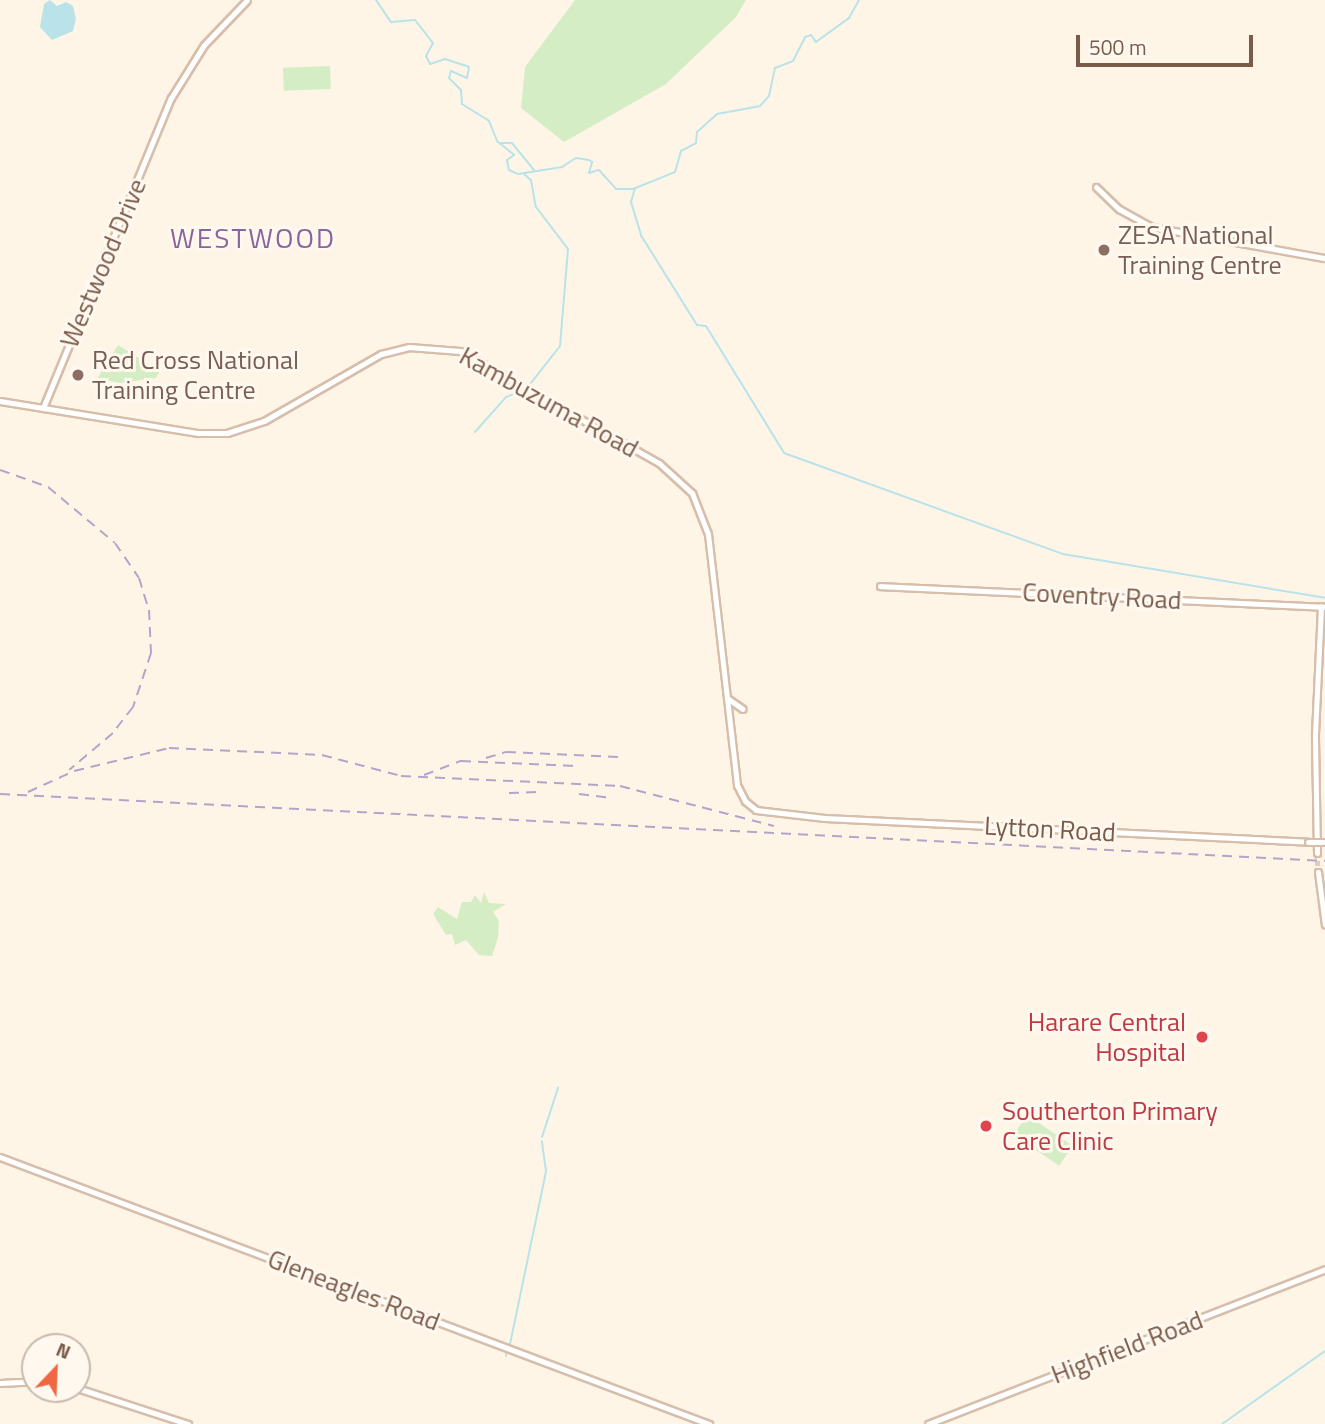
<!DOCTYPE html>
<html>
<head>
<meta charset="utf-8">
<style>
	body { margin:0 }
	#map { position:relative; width:1325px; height:1424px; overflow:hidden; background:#fef5e7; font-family:"Titillium Web",sans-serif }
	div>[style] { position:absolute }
	.green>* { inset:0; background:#d5edc4; transform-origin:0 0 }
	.water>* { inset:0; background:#b9e3e9 }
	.stream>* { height:2px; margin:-1px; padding:0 1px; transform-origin:1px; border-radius:1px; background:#b9e3e9 }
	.secondary-tunnel>* { height:5px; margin-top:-2.5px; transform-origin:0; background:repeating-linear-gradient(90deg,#ddcec0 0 5px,transparent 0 7.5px) }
	.roads { filter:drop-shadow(2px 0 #d7beab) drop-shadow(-2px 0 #d7beab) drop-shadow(0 2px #d7beab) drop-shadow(0 -2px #d7beab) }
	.secondary>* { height:5px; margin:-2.5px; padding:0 2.5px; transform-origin:2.5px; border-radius:2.5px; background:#fff }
	.rail>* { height:2px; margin-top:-1px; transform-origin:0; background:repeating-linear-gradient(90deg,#b7a3c9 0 10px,transparent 0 17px) }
	.bridges { filter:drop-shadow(2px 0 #d7beab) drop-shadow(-2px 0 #d7beab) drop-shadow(0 2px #d7beab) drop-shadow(0 -2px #d7beab) }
	.secondary-bridge>* { height:5px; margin:-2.5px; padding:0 2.5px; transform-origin:2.5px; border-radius:2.5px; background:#fff }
	.dots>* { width:19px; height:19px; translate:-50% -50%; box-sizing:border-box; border:4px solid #fff8ef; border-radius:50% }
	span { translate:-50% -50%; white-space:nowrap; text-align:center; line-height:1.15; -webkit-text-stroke:6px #fff8ef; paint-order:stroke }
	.education-label { font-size:26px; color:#785e54 }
	.left { translate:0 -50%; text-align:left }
	.street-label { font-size:26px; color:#7a5a49 }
	.health-label { font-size:26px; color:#be3a42 }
	.right { translate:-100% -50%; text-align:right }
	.neighbourhood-label { font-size:28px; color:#89649d; letter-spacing:2px }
	.north { position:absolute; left:21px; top:1333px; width:70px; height:70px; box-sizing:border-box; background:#fff8ef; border:2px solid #cab9ad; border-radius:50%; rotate:23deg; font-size:19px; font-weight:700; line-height:28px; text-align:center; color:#7a5a49 }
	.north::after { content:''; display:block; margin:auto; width:24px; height:32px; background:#ef6844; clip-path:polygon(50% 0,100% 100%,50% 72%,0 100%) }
	.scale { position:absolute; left:1076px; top:35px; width:177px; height:32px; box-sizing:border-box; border:4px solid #7a5a49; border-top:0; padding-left:9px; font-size:21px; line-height:24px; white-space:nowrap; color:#7a5a49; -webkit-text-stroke:5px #fff8ef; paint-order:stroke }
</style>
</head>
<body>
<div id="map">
	<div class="green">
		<div style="clip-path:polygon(575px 0,746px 0,736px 17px,666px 84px,564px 142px,521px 108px,525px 67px)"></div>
		<div style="left:330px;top:66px;width:23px;height:47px;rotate:88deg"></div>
		<div style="clip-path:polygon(118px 345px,160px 371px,156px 378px,121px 383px,97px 379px)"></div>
		<div style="clip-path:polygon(484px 892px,489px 903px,506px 904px,493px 912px,499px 921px,498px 938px,492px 956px,479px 955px,466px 940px,455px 945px,452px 934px,446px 935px,433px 914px,438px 907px,457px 919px,462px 902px,471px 902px,475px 895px,481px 903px)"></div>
		<div style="left:1027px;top:1115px;width:55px;height:24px;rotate:34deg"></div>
	</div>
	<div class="water">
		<div style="clip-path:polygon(50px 0,57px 6px,66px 2px,73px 6px,76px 19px,73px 31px,52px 40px,40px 27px,44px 4px)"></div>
	</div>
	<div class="stream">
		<div style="left:376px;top:0;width:27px;rotate:56deg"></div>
		<div style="left:391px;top:22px;width:24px;rotate:-5deg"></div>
		<div style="left:415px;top:20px;width:29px;rotate:52deg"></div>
		<div style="left:433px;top:43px;width:15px;rotate:118deg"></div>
		<div style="left:426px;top:56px;width:9px;rotate:63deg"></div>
		<div style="left:430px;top:64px;width:16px;rotate:-18deg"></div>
		<div style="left:445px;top:59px;width:25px;rotate:18deg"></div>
		<div style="left:469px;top:67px;width:11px;rotate:100deg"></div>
		<div style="left:467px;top:78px;width:17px;rotate:-156deg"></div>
		<div style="left:451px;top:71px;width:7px;rotate:106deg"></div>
		<div style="left:449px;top:78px;width:17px;rotate:45deg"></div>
		<div style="left:461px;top:90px;width:14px;rotate:86deg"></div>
		<div style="left:462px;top:104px;width:32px;rotate:32deg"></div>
		<div style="left:489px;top:121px;width:22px;rotate:68deg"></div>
		<div style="left:497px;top:141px;width:22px;rotate:39deg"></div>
		<div style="left:514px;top:155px;width:9px;rotate:144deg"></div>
		<div style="left:507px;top:160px;width:10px;rotate:79deg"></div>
		<div style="left:509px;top:170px;width:10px;rotate:24deg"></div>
		<div style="left:518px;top:174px;width:45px;rotate:-9deg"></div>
		<div style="left:562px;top:167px;width:17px;rotate:-33deg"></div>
		<div style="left:576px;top:158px;width:13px;rotate:9deg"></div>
		<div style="left:589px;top:160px;width:4px;rotate:34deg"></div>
		<div style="left:592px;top:162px;width:11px;rotate:105deg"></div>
		<div style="left:589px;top:173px;width:10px;rotate:-17deg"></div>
		<div style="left:599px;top:170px;width:25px;rotate:48deg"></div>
		<div style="left:616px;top:189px;width:17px"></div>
		<div style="left:633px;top:189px;width:45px;rotate:-22deg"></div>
		<div style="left:675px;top:172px;width:22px;rotate:-74deg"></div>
		<div style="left:681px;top:151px;width:17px;rotate:-28deg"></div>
		<div style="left:696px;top:143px;width:11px;rotate:-85deg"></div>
		<div style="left:697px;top:132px;width:27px;rotate:-42deg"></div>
		<div style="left:717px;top:114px;width:44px;rotate:-10.5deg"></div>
		<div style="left:760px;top:106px;width:13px;rotate:-48deg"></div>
		<div style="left:769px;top:96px;width:29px;rotate:-78deg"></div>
		<div style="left:775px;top:68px;width:19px;rotate:-21deg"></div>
		<div style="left:793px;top:61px;width:27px;rotate:-63deg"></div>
		<div style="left:805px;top:37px;width:6px;rotate:-18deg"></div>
		<div style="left:811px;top:35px;width:9px;rotate:54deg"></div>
		<div style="left:816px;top:42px;width:41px;rotate:-36deg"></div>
		<div style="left:849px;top:18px;width:21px;rotate:-61deg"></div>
		<div style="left:501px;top:143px;width:11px"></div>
		<div style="left:512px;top:143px;width:35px;rotate:51deg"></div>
		<div style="left:524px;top:174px;width:9px;rotate:41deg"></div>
		<div style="left:531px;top:180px;width:27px;rotate:80deg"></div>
		<div style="left:536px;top:207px;width:53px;rotate:52.7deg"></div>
		<div style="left:568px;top:249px;width:97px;rotate:94.7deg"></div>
		<div style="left:560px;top:346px;width:47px;rotate:128.1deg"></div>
		<div style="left:635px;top:188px;width:15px;rotate:106deg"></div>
		<div style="left:631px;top:202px;width:37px;rotate:73deg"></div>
		<div style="left:642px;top:237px;width:104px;rotate:58deg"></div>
		<div style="left:697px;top:325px;width:9px;rotate:6deg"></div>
		<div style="left:706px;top:326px;width:149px;rotate:58.4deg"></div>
		<div style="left:784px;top:453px;width:297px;rotate:19.9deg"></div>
		<div style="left:1063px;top:554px;width:266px;rotate:9.5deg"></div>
		<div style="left:475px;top:432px;width:47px;rotate:-48.5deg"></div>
		<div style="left:506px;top:397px;width:19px;rotate:-21deg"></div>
		<div style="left:542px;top:1137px;width:52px;rotate:-71.9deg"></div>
		<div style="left:510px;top:1344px;width:177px;rotate:-78.2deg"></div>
		<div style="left:546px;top:1171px;width:30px;rotate:-98deg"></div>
		<div style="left:506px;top:1356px;width:5px;rotate:-79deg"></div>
		<div style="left:1222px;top:1424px;width:126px;rotate:-35.3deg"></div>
	</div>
	<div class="secondary-tunnel">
		<div style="left:1317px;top:853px;width:19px;rotate:87deg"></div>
	</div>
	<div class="roads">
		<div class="secondary">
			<div style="left:1096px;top:187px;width:32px;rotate:44deg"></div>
			<div style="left:1119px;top:209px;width:38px;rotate:29deg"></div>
			<div style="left:1152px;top:227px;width:176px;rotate:10.2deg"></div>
			<div style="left:0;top:401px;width:201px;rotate:9.2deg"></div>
			<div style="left:198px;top:433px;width:29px"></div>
			<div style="left:227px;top:433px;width:39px;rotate:-18deg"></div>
			<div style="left:264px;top:421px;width:135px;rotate:-29.8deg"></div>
			<div style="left:381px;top:354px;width:29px;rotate:-14deg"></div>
			<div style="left:409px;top:347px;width:51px;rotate:4.5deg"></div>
			<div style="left:460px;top:351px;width:228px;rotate:29.4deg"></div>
			<div style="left:659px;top:463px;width:45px;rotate:42.3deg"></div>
			<div style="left:692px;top:493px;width:44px;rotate:68.7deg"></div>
			<div style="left:708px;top:534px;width:253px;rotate:83.4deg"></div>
			<div style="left:737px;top:785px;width:18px;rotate:63deg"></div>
			<div style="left:745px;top:801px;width:14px;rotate:39deg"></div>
			<div style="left:756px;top:810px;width:69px;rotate:6.6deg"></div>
			<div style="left:825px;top:818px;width:484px;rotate:2.8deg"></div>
			<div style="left:43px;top:408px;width:335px;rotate:-67.6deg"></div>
			<div style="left:171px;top:98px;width:62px;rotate:-58.1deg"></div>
			<div style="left:204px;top:45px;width:62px;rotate:-46.3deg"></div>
			<div style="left:880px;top:586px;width:445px;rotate:2.7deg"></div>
			<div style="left:727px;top:698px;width:19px;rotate:35deg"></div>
			<div style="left:1317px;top:853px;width:119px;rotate:-91deg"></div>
			<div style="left:1315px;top:734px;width:128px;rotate:-87.3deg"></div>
			<div style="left:1318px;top:872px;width:53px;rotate:82.5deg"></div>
			<div style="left:0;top:1157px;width:758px;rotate:20.64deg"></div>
			<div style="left:0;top:1383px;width:35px;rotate:-3deg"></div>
			<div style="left:77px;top:1388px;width:117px;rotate:18deg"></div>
			<div style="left:928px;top:1424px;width:426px;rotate:-21.3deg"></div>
		</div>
	</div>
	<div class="rail">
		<div style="left:0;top:470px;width:51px;rotate:19.5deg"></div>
		<div style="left:48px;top:487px;width:87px;rotate:39.9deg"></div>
		<div style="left:115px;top:543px;width:42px;rotate:55.6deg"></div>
		<div style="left:139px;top:578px;width:34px;rotate:73deg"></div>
		<div style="left:149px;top:610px;width:43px;rotate:87.3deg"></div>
		<div style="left:151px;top:653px;width:57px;rotate:108.4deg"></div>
		<div style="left:133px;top:707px;width:33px;rotate:128deg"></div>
		<div style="left:113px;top:733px;width:57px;rotate:139.9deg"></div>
		<div style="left:486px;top:758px;width:21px;rotate:-17deg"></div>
		<div style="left:506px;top:752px;width:112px;rotate:2.6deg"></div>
		<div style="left:424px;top:775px;width:40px;rotate:-21deg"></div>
		<div style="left:461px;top:761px;width:115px;rotate:2.5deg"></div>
		<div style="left:28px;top:792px;width:51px;rotate:-24.5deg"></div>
		<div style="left:74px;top:771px;width:98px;rotate:-13.6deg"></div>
		<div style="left:169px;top:748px;width:153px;rotate:2.6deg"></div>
		<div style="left:322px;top:755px;width:82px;rotate:14.9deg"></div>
		<div style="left:401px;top:776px;width:219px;rotate:2.6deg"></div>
		<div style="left:620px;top:786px;width:159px;rotate:14.6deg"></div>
		<div style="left:509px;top:793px;width:28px;rotate:-2deg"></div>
		<div style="left:0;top:794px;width:1327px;rotate:2.89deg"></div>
		<div style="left:579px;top:794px;width:31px;rotate:7deg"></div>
	</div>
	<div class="bridges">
		<div class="secondary-bridge">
			<div style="left:1308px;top:842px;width:15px"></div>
		</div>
	</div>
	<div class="dots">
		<div style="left:1104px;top:250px;background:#8d6e63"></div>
		<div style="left:78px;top:375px;background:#8d6e63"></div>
		<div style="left:1202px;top:1037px;background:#e0444e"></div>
		<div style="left:986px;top:1126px;background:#e0444e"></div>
	</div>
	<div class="education-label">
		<span class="left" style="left:1118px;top:250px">ZESA National<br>Training Centre</span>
		<span class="left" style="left:92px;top:375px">Red Cross National<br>Training Centre</span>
	</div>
	<div class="street-label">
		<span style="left:103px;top:263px;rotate:-67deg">Westwood Drive</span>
		<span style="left:549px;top:402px;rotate:29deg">Kambuzuma Road</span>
		<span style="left:1102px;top:596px;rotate:3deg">Coventry Road</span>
		<span style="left:1050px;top:829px;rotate:3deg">Lytton Road</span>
		<span style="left:354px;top:1290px;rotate:21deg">Gleneagles Road</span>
		<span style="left:1127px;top:1347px;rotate:-21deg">Highfield Road</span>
	</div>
	<div class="health-label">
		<span class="right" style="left:1186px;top:1037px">Harare Central<br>Hospital</span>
		<span class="left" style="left:1002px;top:1126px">Southerton Primary<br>Care Clinic</span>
	</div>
	<div class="neighbourhood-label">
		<span style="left:253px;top:238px">WESTWOOD</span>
	</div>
	<div class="north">N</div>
	<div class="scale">500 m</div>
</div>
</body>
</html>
